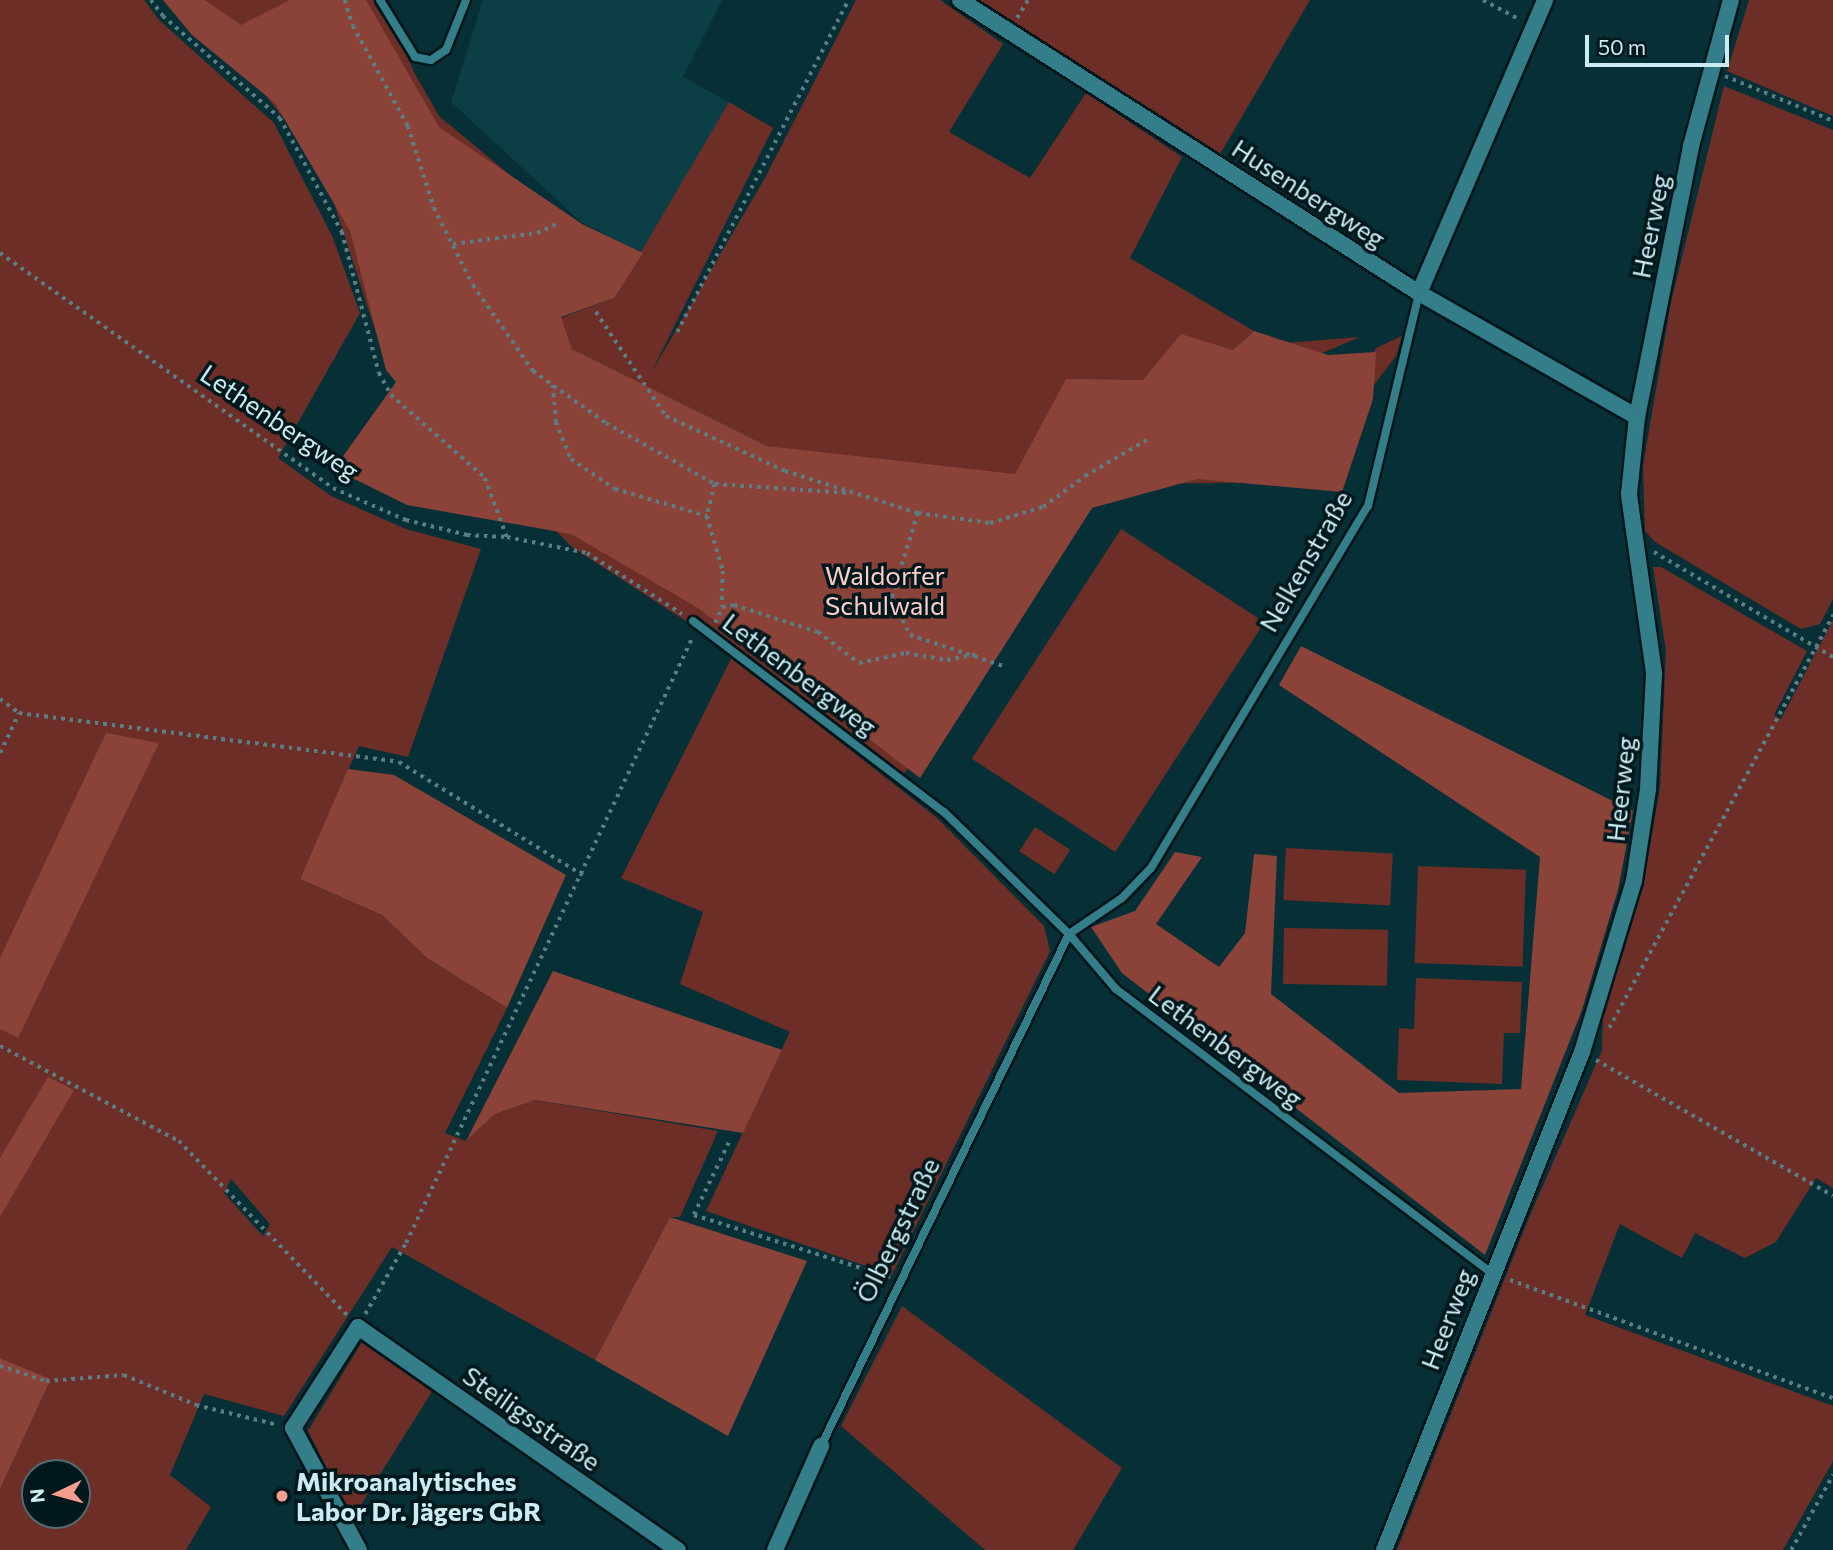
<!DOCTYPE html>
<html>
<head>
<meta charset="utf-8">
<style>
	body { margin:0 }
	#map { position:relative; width:1833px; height:1550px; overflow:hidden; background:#073036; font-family:Commissioner,sans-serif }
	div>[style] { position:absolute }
	.built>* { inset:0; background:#0c3e45 }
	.green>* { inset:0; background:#6c2e27; transform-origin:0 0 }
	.forest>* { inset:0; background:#8b4239 }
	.path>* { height:3.5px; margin-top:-1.75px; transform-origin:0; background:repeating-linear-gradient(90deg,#597f85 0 3.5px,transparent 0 8.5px) }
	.roads { filter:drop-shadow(2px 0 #01161a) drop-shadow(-2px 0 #01161a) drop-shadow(0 2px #01161a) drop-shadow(0 -2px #01161a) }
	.lane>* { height:8px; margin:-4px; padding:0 4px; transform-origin:4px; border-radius:4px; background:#337e89 }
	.street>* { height:16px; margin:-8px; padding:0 8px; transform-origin:8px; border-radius:8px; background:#337e89 }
	.dots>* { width:19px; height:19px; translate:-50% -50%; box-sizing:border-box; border:4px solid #00171c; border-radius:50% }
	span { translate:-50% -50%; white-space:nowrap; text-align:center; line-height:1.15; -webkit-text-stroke:7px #00171c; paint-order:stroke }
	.street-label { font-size:26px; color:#caecf2 }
	.park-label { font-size:26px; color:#fccec7 }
	.poi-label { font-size:26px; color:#caecf2; font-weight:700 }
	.left { translate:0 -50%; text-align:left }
	.north { position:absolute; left:21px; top:1459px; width:70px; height:70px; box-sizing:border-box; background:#00171c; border:2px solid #516c72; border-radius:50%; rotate:265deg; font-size:19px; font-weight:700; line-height:28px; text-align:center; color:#caecf2 }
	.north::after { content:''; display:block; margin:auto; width:24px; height:32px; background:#f59d8f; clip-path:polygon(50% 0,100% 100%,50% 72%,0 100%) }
	.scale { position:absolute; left:1585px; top:35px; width:144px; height:32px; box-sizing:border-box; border:4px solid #caecf2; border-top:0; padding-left:9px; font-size:21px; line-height:24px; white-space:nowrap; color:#caecf2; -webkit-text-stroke:5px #00171c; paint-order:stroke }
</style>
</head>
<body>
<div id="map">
	<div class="built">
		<div style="clip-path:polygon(483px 0,722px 0,683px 77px,729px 102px,643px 253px,581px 222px,451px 102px)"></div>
	</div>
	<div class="green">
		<div style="clip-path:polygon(evenodd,0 0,144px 0,160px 21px,274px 123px,333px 238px,360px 313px,278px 458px,331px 496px,406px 529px,481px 549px,408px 757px,359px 746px,300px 879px,382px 915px,427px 958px,507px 1008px,445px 1133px,466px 1141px,495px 1114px,535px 1100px,718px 1131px,680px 1217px,670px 1217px,595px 1360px,392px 1247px,284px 1416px,204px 1394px,170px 1475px,211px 1507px,186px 1550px,0 1550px,0 1489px,51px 1379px,0 1358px,0 0,231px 1179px,270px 1224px,263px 1236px,224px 1193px,231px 1179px,0 0,35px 1473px,77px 1473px,77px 1515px,35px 1515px,35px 1473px)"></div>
		<div style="clip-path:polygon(evenodd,170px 0,373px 0,396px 28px,414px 72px,439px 116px,510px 175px,561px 318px,614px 298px,729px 102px,773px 128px,651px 373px,766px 176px,856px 0,940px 0,1003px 44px,949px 132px,1030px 178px,1086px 93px,1182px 157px,1130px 258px,1254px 331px,1236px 347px,1360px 337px,1275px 373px,1367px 368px,1376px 348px,1402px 336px,1396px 356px,1300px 482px,1129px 484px,1093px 495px,899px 781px,807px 700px,572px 547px,385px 361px,333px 200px,303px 143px,263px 92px,170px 0,575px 351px,767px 446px,782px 448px,761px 456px,575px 351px)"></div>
		<div style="clip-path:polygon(976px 0,1310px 0,1219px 156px)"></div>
		<div style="clip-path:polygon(1749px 0,1833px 0,1833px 116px,1727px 71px)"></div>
		<div style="clip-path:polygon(1724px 86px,1833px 130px,1833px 599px,1820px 624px,1801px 629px,1655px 542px,1645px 531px,1643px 466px,1671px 302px)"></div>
		<div style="left:1121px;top:529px;width:171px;height:274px;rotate:33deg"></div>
		<div style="clip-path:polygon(1653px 567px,1661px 567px,1807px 651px,1774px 715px,1781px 719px,1833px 620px,1833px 1188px,1816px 1178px,1776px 1242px,1745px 1258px,1695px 1233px,1682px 1258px,1620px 1224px,1585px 1315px,1833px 1406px,1833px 1461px,1783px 1550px,1397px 1550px,1526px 1225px,1602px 1050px,1603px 1013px,1643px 886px,1660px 788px,1666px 651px)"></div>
		<div style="clip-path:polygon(732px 657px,937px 818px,1044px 926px,1050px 951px,892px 1275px,706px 1211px,790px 1032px,680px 984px,703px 912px,621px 878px)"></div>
		<div style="left:1035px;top:827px;width:42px;height:29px;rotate:33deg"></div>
		<div style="left:1286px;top:848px;width:107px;height:52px;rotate:3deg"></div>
		<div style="left:1418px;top:866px;width:108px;height:97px;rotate:2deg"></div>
		<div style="left:1284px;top:928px;width:104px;height:56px;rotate:1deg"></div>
		<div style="clip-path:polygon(1416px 978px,1522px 982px,1520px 1033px,1504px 1033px,1502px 1084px,1397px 1080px,1399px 1028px,1414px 1029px)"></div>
		<div style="clip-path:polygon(902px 1306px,1122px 1468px,1073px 1550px,985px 1550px,841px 1426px)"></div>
		<div style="clip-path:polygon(363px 1340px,433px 1390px,352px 1519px,308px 1431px)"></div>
	</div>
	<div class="forest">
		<div style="clip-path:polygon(163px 0,205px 0,241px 25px,290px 0,366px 0,439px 127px,582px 224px,643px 253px,614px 298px,561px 317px,572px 349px,767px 446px,1015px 474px,1066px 379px,1143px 380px,1181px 334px,1233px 350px,1254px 331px,1328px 355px,1376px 352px,1373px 399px,1342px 492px,1197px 479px,1092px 508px,920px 778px,698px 608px,571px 534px,407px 505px,334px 469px,396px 382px,386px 370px,350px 231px,275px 103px,192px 35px)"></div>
		<div style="clip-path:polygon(1301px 646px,1633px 811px,1618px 890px,1582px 1010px,1485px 1255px,1122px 973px,1091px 927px,1135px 911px,1175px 852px,1202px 857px,1156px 924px,1219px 967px,1245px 933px,1254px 854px,1277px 856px,1271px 994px,1399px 1093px,1521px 1089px,1540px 857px,1279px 685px)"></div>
		<div style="clip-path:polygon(106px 733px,159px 743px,18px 1038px,0 1029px,0 958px)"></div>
		<div style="clip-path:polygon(348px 769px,394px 775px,566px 875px,507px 1008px,427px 958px,382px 915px,300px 879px)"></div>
		<div style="clip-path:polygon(553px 971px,782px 1050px,743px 1133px,535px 1100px,495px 1114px,466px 1141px)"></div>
		<div style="clip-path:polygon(48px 1077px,74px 1090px,0 1217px,0 1158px)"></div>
		<div style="clip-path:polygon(670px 1217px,807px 1261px,728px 1436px,595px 1360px)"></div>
		<div style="clip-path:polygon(0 1358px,51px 1379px,0 1489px)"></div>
	</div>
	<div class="path">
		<div style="left:151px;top:0;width:20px;rotate:53deg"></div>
		<div style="left:163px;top:16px;width:155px;rotate:41.1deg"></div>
		<div style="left:280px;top:118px;width:130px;rotate:61.5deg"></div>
		<div style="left:342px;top:232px;width:146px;rotate:75.3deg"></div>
		<div style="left:379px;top:373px;width:25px;rotate:61deg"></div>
		<div style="left:391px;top:395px;width:125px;rotate:41.4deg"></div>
		<div style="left:485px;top:478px;width:63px;rotate:69.6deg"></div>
		<div style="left:345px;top:0;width:27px;rotate:73deg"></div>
		<div style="left:353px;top:26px;width:114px;rotate:61.2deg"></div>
		<div style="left:408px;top:126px;width:86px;rotate:72.4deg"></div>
		<div style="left:434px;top:208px;width:86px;rotate:63.1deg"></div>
		<div style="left:473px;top:285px;width:105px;rotate:55.1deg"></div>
		<div style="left:533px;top:371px;width:90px;rotate:35.5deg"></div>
		<div style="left:606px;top:423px;width:125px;rotate:29.2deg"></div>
		<div style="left:715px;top:484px;width:134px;rotate:3.8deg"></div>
		<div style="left:1483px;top:0;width:40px;rotate:28deg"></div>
		<div style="left:1017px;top:18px;width:21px;rotate:-59deg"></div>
		<div style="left:1725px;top:76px;width:117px;rotate:22.6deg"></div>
		<div style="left:453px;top:244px;width:85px;rotate:-7.5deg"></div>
		<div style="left:537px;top:233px;width:21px;rotate:-25deg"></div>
		<div style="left:0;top:253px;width:408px;rotate:35.2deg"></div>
		<div style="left:333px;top:488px;width:80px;rotate:23.7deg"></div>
		<div style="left:406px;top:520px;width:63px;rotate:13.8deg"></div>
		<div style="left:467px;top:535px;width:40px;rotate:2.9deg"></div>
		<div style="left:507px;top:537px;width:82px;rotate:11.3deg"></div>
		<div style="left:587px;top:553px;width:113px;rotate:32.7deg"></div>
		<div style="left:596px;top:312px;width:125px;rotate:56.1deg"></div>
		<div style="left:666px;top:416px;width:131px;rotate:24.8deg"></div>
		<div style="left:785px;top:471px;width:139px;rotate:17.5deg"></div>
		<div style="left:918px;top:513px;width:73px;rotate:7.9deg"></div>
		<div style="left:990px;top:523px;width:55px;rotate:-16.8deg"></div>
		<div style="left:1043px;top:507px;width:52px;rotate:-36.4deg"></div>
		<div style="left:1085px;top:476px;width:75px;rotate:-30.3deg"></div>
		<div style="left:677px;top:332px;width:373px;rotate:-62.7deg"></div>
		<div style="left:553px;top:385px;width:37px;rotate:85deg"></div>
		<div style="left:556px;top:422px;width:40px;rotate:68deg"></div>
		<div style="left:571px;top:459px;width:53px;rotate:34.3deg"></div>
		<div style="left:615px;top:489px;width:96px;rotate:16.4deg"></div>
		<div style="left:715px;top:484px;width:33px;rotate:104deg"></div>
		<div style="left:707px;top:516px;width:57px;rotate:73.8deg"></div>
		<div style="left:723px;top:571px;width:36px;rotate:92deg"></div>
		<div style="left:918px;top:513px;width:88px;rotate:107.2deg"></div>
		<div style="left:892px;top:597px;width:42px;rotate:64.7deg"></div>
		<div style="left:910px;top:635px;width:101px;rotate:18.4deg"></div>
		<div style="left:1654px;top:552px;width:208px;rotate:30.4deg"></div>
		<div style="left:715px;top:623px;width:17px;rotate:-66deg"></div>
		<div style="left:722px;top:607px;width:12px;rotate:-9deg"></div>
		<div style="left:734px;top:605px;width:88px;rotate:17.8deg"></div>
		<div style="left:818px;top:632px;width:51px;rotate:37.1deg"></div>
		<div style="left:859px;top:663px;width:48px;rotate:-12deg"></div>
		<div style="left:906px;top:653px;width:42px;rotate:9.7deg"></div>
		<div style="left:947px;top:660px;width:32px;rotate:-11deg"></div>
		<div style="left:0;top:699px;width:24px;rotate:36deg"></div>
		<div style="left:19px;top:713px;width:383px;rotate:7.3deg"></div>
		<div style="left:399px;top:762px;width:216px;rotate:31.6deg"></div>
		<div style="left:0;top:753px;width:44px;rotate:-64.6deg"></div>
		<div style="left:1609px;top:1028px;width:470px;rotate:-61.5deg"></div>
		<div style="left:0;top:1046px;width:203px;rotate:28deg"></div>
		<div style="left:179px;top:1141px;width:243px;rotate:46deg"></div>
		<div style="left:1596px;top:1060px;width:273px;rotate:29.8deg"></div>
		<div style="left:729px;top:1143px;width:80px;rotate:115.9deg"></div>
		<div style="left:694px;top:1215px;width:206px;rotate:17.6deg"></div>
		<div style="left:1510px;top:1280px;width:344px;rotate:20.1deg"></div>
		<div style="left:365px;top:1314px;width:82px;rotate:-60deg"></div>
		<div style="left:406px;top:1243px;width:669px;rotate:-64.7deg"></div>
		<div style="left:0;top:1366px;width:48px;rotate:18.1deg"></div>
		<div style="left:46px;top:1381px;width:78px;rotate:-4.4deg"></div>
		<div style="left:124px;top:1375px;width:78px;rotate:22.6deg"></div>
		<div style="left:196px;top:1405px;width:84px;rotate:13.7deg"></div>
		<div style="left:1791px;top:1550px;width:86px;rotate:-60.8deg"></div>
	</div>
	<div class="roads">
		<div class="lane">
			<div style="left:380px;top:0;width:67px;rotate:58.4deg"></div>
			<div style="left:415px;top:57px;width:16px;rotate:11deg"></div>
			<div style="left:431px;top:60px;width:18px;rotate:-34deg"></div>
			<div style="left:446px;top:50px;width:54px;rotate:-68.2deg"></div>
			<div style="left:693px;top:621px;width:315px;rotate:37.3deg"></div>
			<div style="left:944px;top:812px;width:175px;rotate:44.3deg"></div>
			<div style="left:1069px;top:934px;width:72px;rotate:49.5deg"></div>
			<div style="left:1116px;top:989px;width:470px;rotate:37.1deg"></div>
			<div style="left:821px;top:1446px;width:569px;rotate:-64.16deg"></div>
			<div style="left:1069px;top:934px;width:64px;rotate:-34.2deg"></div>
			<div style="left:1122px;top:898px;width:42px;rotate:-46deg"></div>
			<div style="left:1151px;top:868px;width:422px;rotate:-59.1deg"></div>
			<div style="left:1368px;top:506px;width:219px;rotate:-76.5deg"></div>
		</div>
		<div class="street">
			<div style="left:960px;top:0;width:545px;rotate:32.55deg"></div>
			<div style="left:1419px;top:293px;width:251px;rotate:29.6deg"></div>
			<div style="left:1419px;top:293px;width:319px;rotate:-66.7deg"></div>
			<div style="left:359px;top:1550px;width:139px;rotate:-118.4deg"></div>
			<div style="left:293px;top:1428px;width:120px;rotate:-57.2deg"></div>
			<div style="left:358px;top:1327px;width:390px;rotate:34.9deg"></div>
			<div style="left:775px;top:1550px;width:114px;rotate:-66.1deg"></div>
			<div style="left:1384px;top:1550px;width:536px;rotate:-68.32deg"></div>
			<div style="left:1582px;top:1052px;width:179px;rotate:-73.1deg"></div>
			<div style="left:1634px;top:881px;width:93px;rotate:-81.3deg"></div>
			<div style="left:1648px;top:789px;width:116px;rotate:-87deg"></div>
			<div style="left:1654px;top:673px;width:181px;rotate:-98deg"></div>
			<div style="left:1629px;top:494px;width:77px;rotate:-84.1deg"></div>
			<div style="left:1637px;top:417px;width:276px;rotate:-78.7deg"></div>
			<div style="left:1691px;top:146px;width:151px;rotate:-74.7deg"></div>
		</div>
	</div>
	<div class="dots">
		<div style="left:282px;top:1496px;background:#f59d8f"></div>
	</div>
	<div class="street-label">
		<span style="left:1309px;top:193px;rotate:33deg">Husenbergweg</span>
		<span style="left:1650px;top:226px;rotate:-79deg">Heerweg</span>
		<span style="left:280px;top:422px;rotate:34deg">Lethenbergweg</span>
		<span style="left:1305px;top:561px;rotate:-60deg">Nelkenstraße</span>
		<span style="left:800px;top:674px;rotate:37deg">Lethenbergweg</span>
		<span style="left:1620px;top:789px;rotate:-84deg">Heerweg</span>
		<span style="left:1226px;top:1046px;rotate:37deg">Lethenbergweg</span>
		<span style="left:897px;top:1230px;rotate:-64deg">Ölbergstraße</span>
		<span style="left:1447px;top:1319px;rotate:-69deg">Heerweg</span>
		<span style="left:532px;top:1418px;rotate:35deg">Steiligsstraße</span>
	</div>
	<div class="park-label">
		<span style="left:885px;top:590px">Waldorfer<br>Schulwald</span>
	</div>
	<div class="poi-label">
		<span class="left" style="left:296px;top:1496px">Mikroanalytisches<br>Labor Dr. Jägers GbR</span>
	</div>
	<div class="north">N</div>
	<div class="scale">50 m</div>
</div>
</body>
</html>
